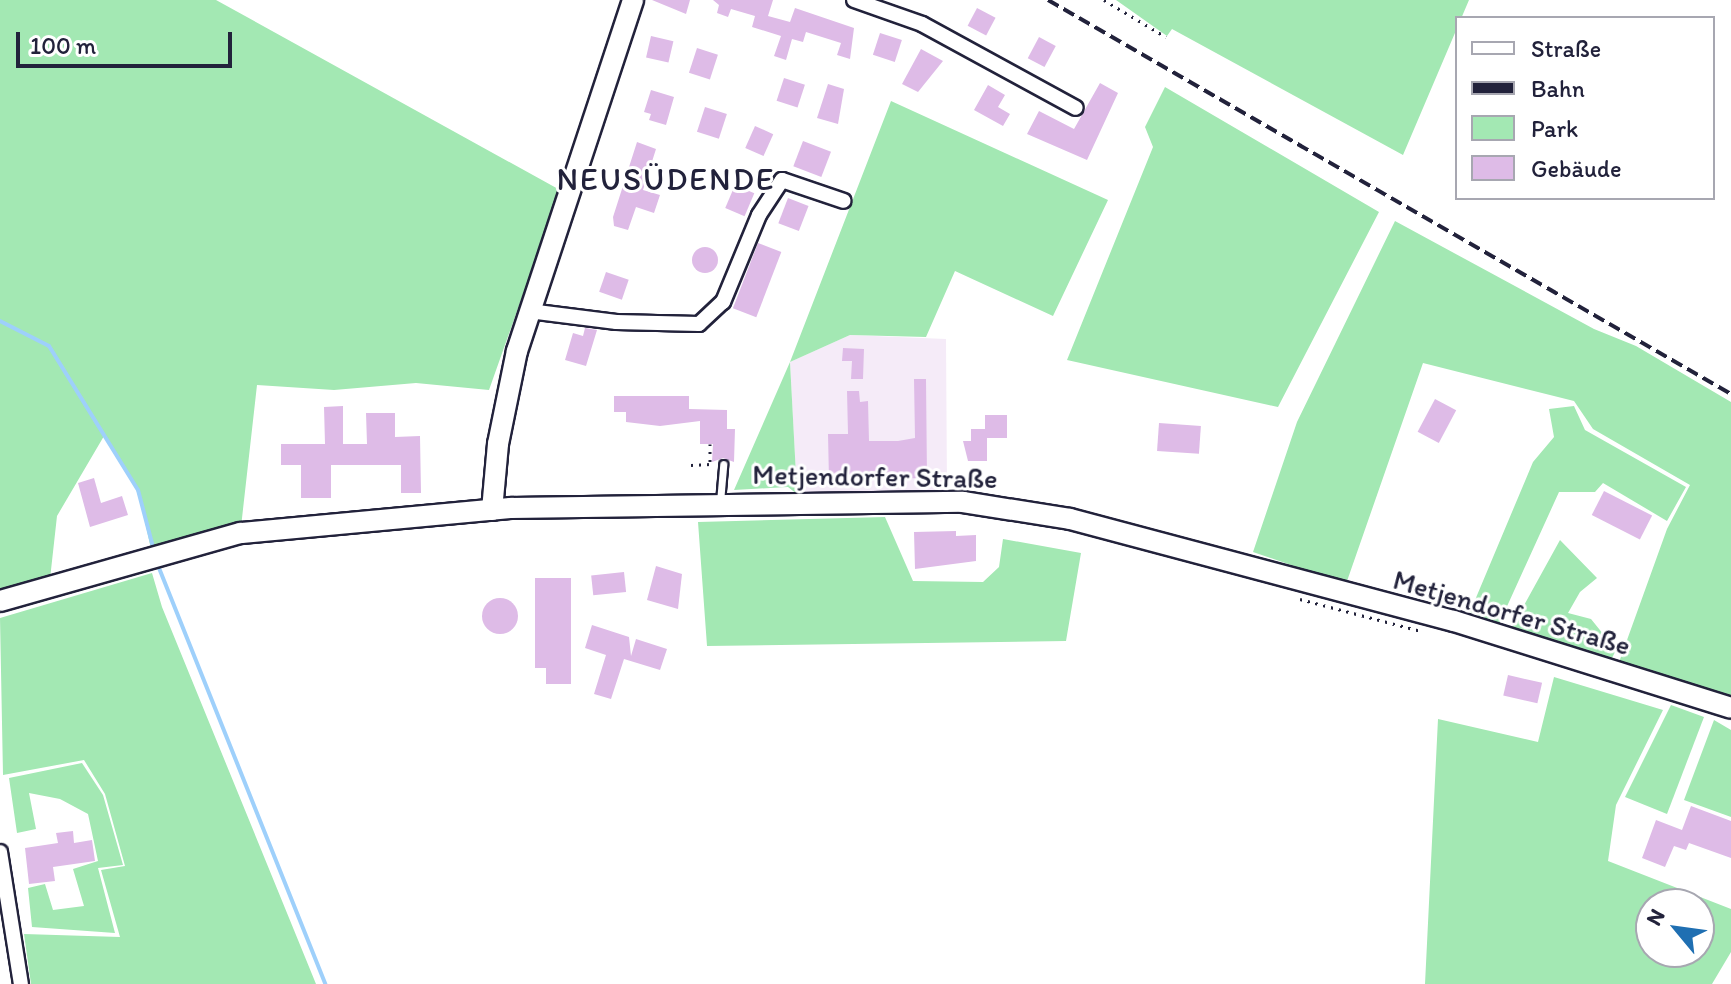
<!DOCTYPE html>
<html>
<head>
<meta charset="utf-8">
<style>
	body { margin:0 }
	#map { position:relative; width:1731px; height:984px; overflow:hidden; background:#fff; font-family:Itim,sans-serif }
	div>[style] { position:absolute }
	.built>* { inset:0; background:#f5ebf8 }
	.green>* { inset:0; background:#a3e8b3 }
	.stream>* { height:4px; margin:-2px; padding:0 2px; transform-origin:2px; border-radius:2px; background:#9ed0fb }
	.building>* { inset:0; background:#debbe7; transform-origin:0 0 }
	.round { border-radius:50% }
	.path>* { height:3px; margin-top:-1.5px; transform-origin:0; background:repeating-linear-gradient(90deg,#22223b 0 2px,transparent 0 8px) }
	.roads { filter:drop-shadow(2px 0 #22223b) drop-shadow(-2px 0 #22223b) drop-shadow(0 2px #22223b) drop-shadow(0 -2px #22223b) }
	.lane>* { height:7px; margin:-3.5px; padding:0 3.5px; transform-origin:3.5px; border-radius:3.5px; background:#fff }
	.street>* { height:14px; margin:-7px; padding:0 7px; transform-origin:7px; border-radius:7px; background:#fff }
	.secondary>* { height:20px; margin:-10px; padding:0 10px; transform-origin:10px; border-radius:10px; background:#fff }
	.rail>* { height:4px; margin-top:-2px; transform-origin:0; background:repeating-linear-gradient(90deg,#22223b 0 12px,transparent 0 18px) }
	span { translate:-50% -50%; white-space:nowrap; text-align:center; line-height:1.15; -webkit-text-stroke:6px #fff; paint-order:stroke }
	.street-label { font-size:28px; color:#22223b }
	.quarter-label { font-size:32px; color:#22223b; letter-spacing:2px }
	.legend { position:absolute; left:1455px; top:16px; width:260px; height:184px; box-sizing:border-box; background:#fff; border:2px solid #a7a7b1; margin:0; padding:10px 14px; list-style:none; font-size:24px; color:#22223b }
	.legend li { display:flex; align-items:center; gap:16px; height:40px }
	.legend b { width:40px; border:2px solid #a7a7b1 }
	.north { position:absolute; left:1635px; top:888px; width:80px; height:80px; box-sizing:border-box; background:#fff; border:2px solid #a7a7b1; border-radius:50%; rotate:299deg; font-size:22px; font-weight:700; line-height:32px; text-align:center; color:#22223b }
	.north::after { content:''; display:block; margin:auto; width:28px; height:36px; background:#1f6fb2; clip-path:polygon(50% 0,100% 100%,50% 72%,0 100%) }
	.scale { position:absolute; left:16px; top:32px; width:216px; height:36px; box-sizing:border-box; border:4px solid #22223b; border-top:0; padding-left:10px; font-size:24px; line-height:28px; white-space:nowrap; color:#22223b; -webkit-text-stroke:6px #fff; paint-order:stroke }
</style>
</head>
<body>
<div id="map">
	<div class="built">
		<div style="clip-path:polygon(850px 335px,946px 339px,947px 492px,797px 494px,790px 362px)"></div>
	</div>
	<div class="green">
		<div style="clip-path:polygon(0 0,216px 0,560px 190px,489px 390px,416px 383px,334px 390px,257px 385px,241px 527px,151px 549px,138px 490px,104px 436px,57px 516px,50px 579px,0 596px)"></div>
		<div style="clip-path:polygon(1116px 0,1469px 0,1403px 155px,1172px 29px,1167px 36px)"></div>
		<div style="clip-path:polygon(1165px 87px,1379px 212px,1278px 407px,1067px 360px,1153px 147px,1145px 127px)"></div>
		<div style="clip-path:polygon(891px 101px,1108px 200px,1053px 316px,955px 271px,926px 337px,850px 335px,790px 362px,797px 494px,788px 487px,734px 490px,790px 362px)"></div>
		<div style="clip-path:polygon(1395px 221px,1594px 329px,1636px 346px,1731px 402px,1731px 700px,1618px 665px,1667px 529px,1690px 485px,1593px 429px,1574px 401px,1423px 363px,1346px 584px,1253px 552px,1297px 422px)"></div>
		<div style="clip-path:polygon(1574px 406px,1585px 430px,1686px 487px,1667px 521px,1603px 483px,1595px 492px,1559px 492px,1499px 624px,1470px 612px,1533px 462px,1554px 437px,1549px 409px)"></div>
		<div style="clip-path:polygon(885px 517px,913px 581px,983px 582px,999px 567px,1003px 539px,1081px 553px,1066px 641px,707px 646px,698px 522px)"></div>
		<div style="clip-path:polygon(1560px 540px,1597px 578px,1580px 592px,1568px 613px,1591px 619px,1616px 650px,1612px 658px,1512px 627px)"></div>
		<div style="clip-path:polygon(152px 573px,162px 607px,316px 984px,31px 984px,24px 934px,120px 937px,101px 870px,125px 866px,105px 794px,84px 760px,3px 775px,0 618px)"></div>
		<div style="clip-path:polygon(evenodd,1554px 677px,1663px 710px,1616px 805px,1608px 861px,1731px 909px,1731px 952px,1712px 984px,1425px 984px,1438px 719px,1538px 742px,1554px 677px,1651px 904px,1699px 904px,1699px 952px,1651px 952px,1651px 904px)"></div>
		<div style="clip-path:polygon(1671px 705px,1704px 717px,1667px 814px,1625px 797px)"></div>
		<div style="clip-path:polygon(1714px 720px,1731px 730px,1731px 817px,1684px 800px)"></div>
		<div style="clip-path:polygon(82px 763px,103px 795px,123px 865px,98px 868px,115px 933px,32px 927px,28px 888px,45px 884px,53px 910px,84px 906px,73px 869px,98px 861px,88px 814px,60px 799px,29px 793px,36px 829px,17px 833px,9px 778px)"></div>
	</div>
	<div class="stream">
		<div style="left:0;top:321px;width:55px;rotate:27deg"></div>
		<div style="left:49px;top:346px;width:169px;rotate:58.3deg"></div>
		<div style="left:138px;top:490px;width:59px;rotate:75.3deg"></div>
		<div style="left:159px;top:568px;width:448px;rotate:68.2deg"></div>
	</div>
	<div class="building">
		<div style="clip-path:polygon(652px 0,690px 0,686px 14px)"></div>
		<div style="clip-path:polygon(713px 0,773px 0,768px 16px,790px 22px,795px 8px,854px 28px,850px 59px,837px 55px,841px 43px,806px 32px,803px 42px,792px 39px,786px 60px,774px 56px,781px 36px,752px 27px,755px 16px,731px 9px,728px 17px,717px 13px,719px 5px)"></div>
		<div style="left:977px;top:8px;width:21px;height:20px;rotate:28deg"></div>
		<div style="left:880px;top:33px;width:23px;height:23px;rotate:18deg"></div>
		<div style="left:651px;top:36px;width:23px;height:22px;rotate:13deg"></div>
		<div style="left:1039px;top:37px;width:19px;height:24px;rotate:28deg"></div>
		<div style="left:697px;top:48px;width:22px;height:26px;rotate:18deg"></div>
		<div style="clip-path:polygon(921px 49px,943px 61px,918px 92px,902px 84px)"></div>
		<div style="left:784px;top:78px;width:22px;height:24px;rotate:18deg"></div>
		<div style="clip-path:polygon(1100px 83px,1118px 93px,1087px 160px,1027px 134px,1039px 111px,1074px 129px)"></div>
		<div style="clip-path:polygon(828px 84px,844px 89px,838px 124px,817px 118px)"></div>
		<div style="clip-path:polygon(988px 85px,1005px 95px,998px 107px,1010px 114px,1003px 126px,974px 110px)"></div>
		<div style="clip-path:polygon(651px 90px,674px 97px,666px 125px,649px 120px,651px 114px,644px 112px)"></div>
		<div style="left:705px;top:107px;width:23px;height:26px;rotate:18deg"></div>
		<div style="left:755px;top:126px;width:20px;height:24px;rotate:24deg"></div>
		<div style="left:803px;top:141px;width:30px;height:27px;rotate:21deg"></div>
		<div style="clip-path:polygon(637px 142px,656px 149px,643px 190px,660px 195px,654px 213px,636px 207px,628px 230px,614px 226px,613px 217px)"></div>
		<div style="left:735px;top:185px;width:21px;height:25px;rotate:23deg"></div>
		<div style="left:788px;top:198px;width:22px;height:27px;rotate:21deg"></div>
		<div style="left:758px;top:243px;width:25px;height:70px;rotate:21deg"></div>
		<div class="round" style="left:692px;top:247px;width:26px;height:26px"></div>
		<div style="left:606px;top:272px;width:24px;height:21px;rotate:19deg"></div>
		<div style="clip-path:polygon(585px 328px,597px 330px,586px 366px,565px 360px,573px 333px,583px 336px)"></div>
		<div style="clip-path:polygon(843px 348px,864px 349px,863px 379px,851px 379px,852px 361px,842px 361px)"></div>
		<div style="clip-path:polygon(914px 379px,926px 379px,927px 478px,829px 480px,828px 434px,848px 434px,847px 391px,859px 391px,860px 402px,868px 401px,869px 441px,898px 441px,915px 438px)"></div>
		<div style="clip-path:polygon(614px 396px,689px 396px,689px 409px,727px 410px,727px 429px,735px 429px,734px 462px,723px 458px,712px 462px,713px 444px,700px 444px,700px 421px,660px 426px,626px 422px,626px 412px,614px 412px)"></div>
		<div style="left:1435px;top:399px;width:24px;height:37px;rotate:28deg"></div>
		<div style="clip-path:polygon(343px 406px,343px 444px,367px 444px,366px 413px,395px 413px,395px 437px,420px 436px,421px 493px,401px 493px,401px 465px,331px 465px,331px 498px,301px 498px,301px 465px,281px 465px,281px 444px,325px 444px,324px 407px)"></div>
		<div style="clip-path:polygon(985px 415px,1007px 415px,1007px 438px,987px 438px,987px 461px,968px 461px,963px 441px,971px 441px,971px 429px,985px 429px)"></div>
		<div style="left:1159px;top:423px;width:42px;height:28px;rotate:4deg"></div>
		<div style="clip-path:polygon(94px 478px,101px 503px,122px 496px,128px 515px,90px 527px,78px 483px)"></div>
		<div style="left:1604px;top:491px;width:54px;height:27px;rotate:27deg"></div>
		<div style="clip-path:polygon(956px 531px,956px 536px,976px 535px,976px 561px,915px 569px,914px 532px)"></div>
		<div style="clip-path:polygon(656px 566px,682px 574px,678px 609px,647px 600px)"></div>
		<div style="left:624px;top:572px;width:20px;height:33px;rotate:84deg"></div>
		<div style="clip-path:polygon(535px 578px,571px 578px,571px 684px,546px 684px,546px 668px,535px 668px)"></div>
		<div class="round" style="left:482px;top:598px;width:36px;height:36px"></div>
		<div style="clip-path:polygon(592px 625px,629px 637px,631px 656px,636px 639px,667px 649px,660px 670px,624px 659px,611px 699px,594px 694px,606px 655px,585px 648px)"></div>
		<div style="left:1508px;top:675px;width:35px;height:21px;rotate:13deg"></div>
		<div style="clip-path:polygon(1691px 806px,1731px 821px,1731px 858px,1689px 843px,1686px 850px,1674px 846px,1665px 867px,1642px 858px,1656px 820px,1682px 830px)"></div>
		<div style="clip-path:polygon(73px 831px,74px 843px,92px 840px,95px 861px,53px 867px,55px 881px,29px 884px,25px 848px,58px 843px,56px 833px)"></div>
	</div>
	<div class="path">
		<div style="left:1104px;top:0;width:72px;rotate:30.8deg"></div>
		<div style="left:710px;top:444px;width:20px;rotate:90deg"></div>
		<div style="left:691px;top:465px;width:20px;rotate:-3deg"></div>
		<div style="left:1300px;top:599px;width:125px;rotate:14.8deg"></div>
	</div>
	<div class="roads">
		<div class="lane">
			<div style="left:720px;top:502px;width:38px;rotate:-85deg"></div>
		</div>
		<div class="street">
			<div style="left:854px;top:0;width:72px;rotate:19.4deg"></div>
			<div style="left:922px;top:24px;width:175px;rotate:28.6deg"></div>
			<div style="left:529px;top:311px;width:88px;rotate:7.2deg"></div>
			<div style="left:616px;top:322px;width:83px;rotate:1.4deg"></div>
			<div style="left:699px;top:324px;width:33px;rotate:-43deg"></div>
			<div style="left:723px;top:302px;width:94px;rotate:-67.5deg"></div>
			<div style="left:759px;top:215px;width:42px;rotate:-56.7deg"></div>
			<div style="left:782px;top:180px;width:65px;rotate:18.7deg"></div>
			<div style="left:0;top:852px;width:134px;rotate:81deg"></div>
		</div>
		<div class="secondary">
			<div style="left:492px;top:510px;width:66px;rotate:-84.8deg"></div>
			<div style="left:498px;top:444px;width:95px;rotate:-78.5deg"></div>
			<div style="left:517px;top:351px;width:370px;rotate:-71.7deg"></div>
			<div style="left:0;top:601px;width:250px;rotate:-15.8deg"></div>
			<div style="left:241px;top:533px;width:271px;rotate:-5.3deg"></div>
			<div style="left:511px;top:508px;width:452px;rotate:-0.8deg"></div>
			<div style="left:963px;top:502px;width:108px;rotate:9deg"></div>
			<div style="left:1070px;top:519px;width:397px;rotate:14.9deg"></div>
			<div style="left:1454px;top:621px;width:290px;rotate:17.4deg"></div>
		</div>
	</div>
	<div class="rail">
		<div style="left:1048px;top:0;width:788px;rotate:29.98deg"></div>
	</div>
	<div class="street-label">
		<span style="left:875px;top:476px;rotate:1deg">Metjendorfer Straße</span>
		<span style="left:1512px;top:612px;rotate:16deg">Metjendorfer Straße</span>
	</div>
	<div class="quarter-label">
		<span style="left:666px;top:179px">NEUSÜDENDE</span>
	</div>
	<ul class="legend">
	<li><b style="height:10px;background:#fff"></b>Straße</li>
	<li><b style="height:10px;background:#22223b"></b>Bahn</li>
	<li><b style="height:22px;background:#a3e8b3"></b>Park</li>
	<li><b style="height:22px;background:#debbe7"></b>Gebäude</li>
	</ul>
	<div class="north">N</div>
	<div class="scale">100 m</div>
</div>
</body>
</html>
